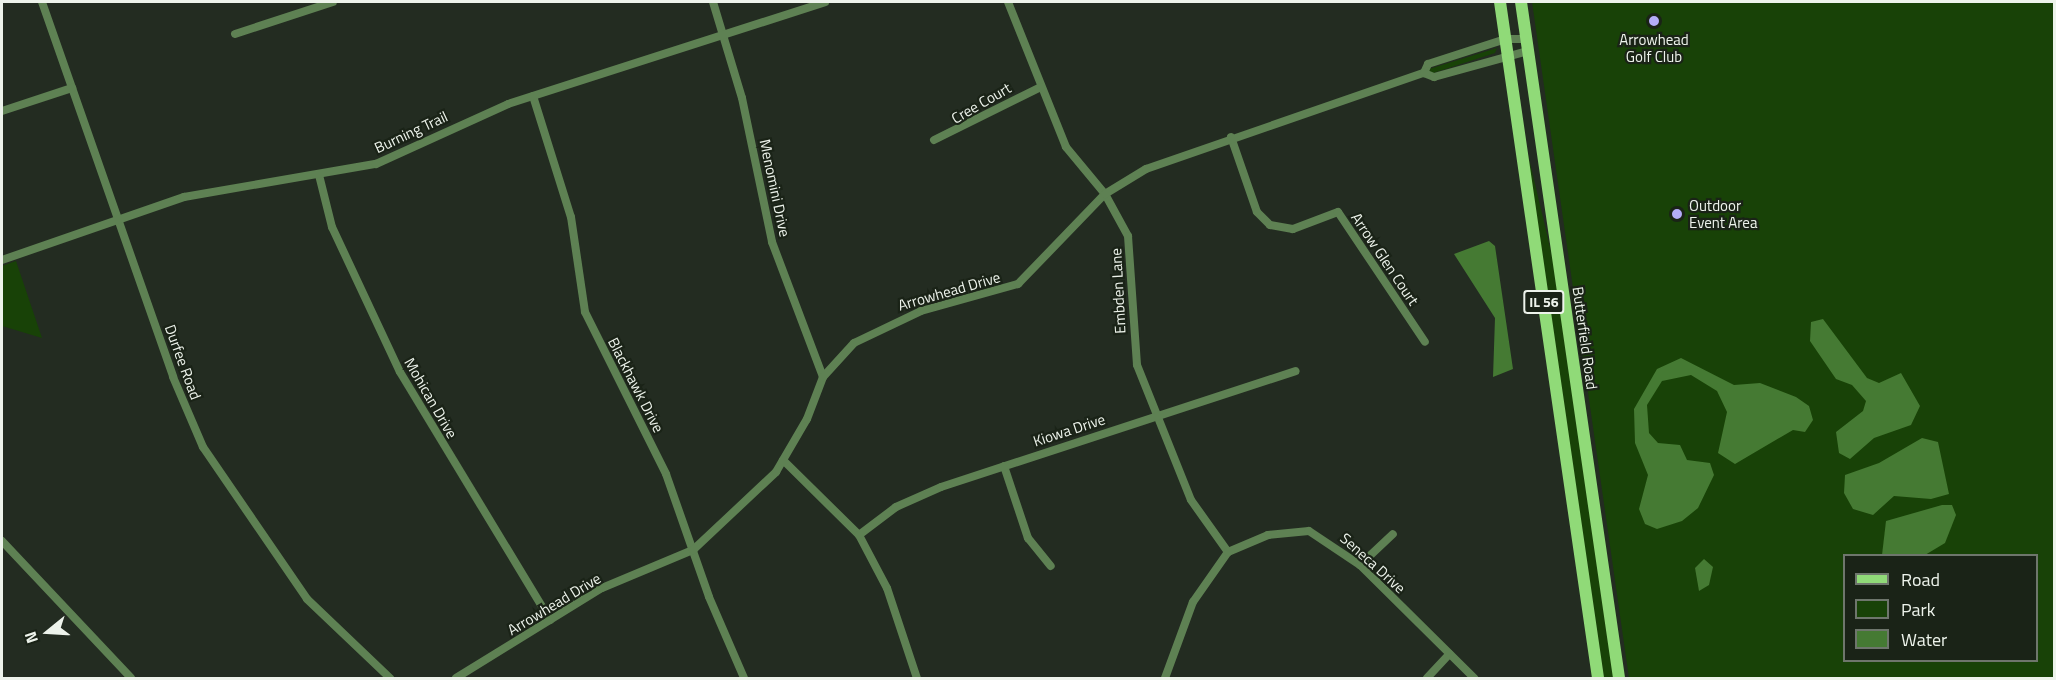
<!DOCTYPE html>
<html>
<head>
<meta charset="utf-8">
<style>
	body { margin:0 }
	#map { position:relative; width:2056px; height:680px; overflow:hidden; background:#232c21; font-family:"Titillium Web",sans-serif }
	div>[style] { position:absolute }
	.green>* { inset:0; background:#184207 }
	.water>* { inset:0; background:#457a33 }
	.minor>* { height:8px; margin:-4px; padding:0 4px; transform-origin:4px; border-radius:4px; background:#5e8153 }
	.primary>* { height:12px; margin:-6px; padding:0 6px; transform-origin:6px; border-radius:6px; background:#90da78 }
	.dots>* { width:16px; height:16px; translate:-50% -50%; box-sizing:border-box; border:3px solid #1a2317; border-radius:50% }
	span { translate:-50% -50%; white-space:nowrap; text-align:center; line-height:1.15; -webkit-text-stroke:4.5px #1a2317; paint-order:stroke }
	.shield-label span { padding:2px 4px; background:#1a2317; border:2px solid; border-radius:4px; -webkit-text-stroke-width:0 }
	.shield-label { font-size:14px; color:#edf3eb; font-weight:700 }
	.poi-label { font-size:15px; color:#edf3eb }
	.left { translate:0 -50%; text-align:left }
	.street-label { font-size:15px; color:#edf3eb }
	.frame { position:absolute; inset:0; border:3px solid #edf3eb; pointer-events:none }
	.legend { position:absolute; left:1843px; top:554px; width:195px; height:108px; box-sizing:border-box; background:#1a2317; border:2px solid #6e766c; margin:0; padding:8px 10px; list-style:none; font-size:18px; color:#edf3eb }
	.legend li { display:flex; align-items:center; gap:12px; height:30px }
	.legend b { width:30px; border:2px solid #6e766c }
	.north { position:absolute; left:18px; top:602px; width:60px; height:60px; -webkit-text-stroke:4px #1a2317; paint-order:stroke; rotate:252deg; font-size:16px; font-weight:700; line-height:24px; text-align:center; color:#edf3eb }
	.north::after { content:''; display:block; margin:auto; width:21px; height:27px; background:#edf3eb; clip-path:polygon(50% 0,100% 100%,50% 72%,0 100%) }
</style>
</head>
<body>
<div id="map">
	<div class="green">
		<div style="clip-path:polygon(evenodd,1532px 2px,2054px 2px,2054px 678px,1629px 678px,1532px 2px,1844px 556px,2036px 556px,2036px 660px,1844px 660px,1844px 556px)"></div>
		<div style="clip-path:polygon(1497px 48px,1495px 53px,1430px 74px,1429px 69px)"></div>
		<div style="clip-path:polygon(1526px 146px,1553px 260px,1614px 678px,1604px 678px)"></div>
		<div style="clip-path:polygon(16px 261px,42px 338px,2px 326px,2px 266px)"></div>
	</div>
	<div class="water">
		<div style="clip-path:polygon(1489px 241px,1495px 246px,1513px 369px,1493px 377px,1495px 318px,1454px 254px)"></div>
		<div style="clip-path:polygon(1823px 319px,1867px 378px,1879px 383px,1901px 373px,1920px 406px,1911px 425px,1874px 438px,1850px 459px,1839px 453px,1836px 432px,1863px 411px,1866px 401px,1852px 385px,1836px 379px,1810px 341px,1811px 322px)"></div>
		<div style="clip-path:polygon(1681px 358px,1734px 385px,1760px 383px,1796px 397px,1809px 406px,1813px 420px,1805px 432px,1793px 430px,1735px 464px,1718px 453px,1727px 412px,1717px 391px,1691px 375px,1662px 381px,1647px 405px,1649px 433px,1658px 443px,1680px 445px,1687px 460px,1710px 463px,1714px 475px,1698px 508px,1682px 521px,1657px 529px,1645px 524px,1639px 509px,1648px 475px,1635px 443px,1634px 409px,1657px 369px)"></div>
		<div style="clip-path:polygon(1922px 438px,1938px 442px,1949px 494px,1931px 499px,1894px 496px,1873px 515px,1853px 509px,1844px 493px,1845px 475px,1879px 463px)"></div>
		<div style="clip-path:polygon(1942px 505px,1952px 505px,1956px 515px,1945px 543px,1925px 555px,1882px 555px,1886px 521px)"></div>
		<div style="clip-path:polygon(1704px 559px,1713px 567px,1709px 585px,1699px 591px,1695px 568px)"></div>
	</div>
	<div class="minor">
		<div style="left:42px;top:2px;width:397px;rotate:70.7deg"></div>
		<div style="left:173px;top:377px;width:76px;rotate:66.8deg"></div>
		<div style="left:203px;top:447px;width:184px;rotate:55.6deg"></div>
		<div style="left:307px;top:599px;width:115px;rotate:43.6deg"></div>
		<div style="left:713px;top:2px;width:100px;rotate:73.2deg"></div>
		<div style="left:742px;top:98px;width:147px;rotate:78.2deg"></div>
		<div style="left:772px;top:242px;width:144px;rotate:69.3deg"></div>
		<div style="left:1008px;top:2px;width:156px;rotate:68.2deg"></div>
		<div style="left:1066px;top:147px;width:61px;rotate:50.3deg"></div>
		<div style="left:1105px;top:194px;width:48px;rotate:61.3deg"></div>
		<div style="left:1128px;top:236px;width:129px;rotate:86deg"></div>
		<div style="left:1137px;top:365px;width:145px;rotate:68.2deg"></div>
		<div style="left:1191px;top:500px;width:64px;rotate:54.6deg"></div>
		<div style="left:235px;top:34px;width:103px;rotate:-18.1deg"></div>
		<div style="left:1424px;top:73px;width:10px;rotate:-66deg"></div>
		<div style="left:1428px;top:64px;width:82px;rotate:-17.8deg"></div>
		<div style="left:1506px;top:39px;width:21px"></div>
		<div style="left:533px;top:96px;width:127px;rotate:72.6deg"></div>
		<div style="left:571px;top:217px;width:96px;rotate:81.6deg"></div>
		<div style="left:585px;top:312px;width:181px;rotate:63.4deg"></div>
		<div style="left:666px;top:474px;width:130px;rotate:70.7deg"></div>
		<div style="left:709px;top:597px;width:88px;rotate:66.6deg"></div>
		<div style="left:2px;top:111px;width:74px;rotate:-18.2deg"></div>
		<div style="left:1231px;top:137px;width:79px;rotate:70.9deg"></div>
		<div style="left:1257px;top:212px;width:18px;rotate:45deg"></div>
		<div style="left:1270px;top:225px;width:23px;rotate:10deg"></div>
		<div style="left:1293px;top:229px;width:48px;rotate:-20.7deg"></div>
		<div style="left:1338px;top:212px;width:156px;rotate:56.2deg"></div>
		<div style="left:934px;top:140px;width:119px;rotate:-26.4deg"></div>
		<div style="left:319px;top:175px;width:54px;rotate:76deg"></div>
		<div style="left:332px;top:227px;width:160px;rotate:64.9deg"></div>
		<div style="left:400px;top:372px;width:290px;rotate:58.8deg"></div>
		<div style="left:2px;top:260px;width:193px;rotate:-19.1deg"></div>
		<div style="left:184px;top:197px;width:195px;rotate:-9.8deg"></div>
		<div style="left:376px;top:164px;width:145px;rotate:-24.4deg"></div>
		<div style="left:508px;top:104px;width:333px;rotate:-17.8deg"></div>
		<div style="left:783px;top:460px;width:107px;rotate:44.6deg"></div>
		<div style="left:859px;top:535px;width:60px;rotate:62.2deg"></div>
		<div style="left:887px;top:588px;width:95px;rotate:71.6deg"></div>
		<div style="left:1004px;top:466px;width:76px;rotate:71.6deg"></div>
		<div style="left:1028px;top:538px;width:36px;rotate:51deg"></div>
		<div style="left:859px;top:535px;width:46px;rotate:-37.1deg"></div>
		<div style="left:896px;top:507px;width:49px;rotate:-24deg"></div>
		<div style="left:941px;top:487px;width:373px;rotate:-18.1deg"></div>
		<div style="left:2px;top:541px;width:188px;rotate:46.7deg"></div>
		<div style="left:1360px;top:565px;width:45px;rotate:-43.2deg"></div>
		<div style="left:456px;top:678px;width:172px;rotate:-31.7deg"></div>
		<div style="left:602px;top:588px;width:99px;rotate:-22.7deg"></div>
		<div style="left:693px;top:550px;width:114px;rotate:-43.2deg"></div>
		<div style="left:776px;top:472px;width:61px;rotate:-59.7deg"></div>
		<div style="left:807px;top:419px;width:45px;rotate:-69.1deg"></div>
		<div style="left:823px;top:377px;width:46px;rotate:-47.6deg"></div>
		<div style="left:854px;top:343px;width:74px;rotate:-25.5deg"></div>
		<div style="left:921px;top:311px;width:101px;rotate:-15.6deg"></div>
		<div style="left:1018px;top:284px;width:125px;rotate:-46deg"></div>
		<div style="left:1105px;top:194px;width:48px;rotate:-31.4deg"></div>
		<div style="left:1146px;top:169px;width:294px;rotate:-19.1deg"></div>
		<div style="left:1424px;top:73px;width:11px;rotate:22deg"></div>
		<div style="left:1434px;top:77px;width:98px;rotate:-15.5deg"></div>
		<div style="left:1165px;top:678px;width:81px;rotate:-69.8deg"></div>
		<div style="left:1193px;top:602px;width:61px;rotate:-55deg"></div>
		<div style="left:1228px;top:552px;width:43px;rotate:-23deg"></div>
		<div style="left:1268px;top:535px;width:41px;rotate:-5.6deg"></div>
		<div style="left:1309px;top:531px;width:61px;rotate:33.7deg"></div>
		<div style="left:1360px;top:565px;width:161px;rotate:44.7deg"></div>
		<div style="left:1427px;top:678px;width:33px;rotate:-47deg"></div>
	</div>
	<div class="primary">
		<div style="left:1500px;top:2px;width:683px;rotate:81.75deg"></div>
		<div style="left:1521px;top:2px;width:683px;rotate:81.75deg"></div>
	</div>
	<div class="dots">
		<div style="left:1654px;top:21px;background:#b4acf9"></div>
		<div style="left:1677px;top:214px;background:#b4acf9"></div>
	</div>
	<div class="shield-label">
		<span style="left:1544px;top:302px">IL 56</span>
	</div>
	<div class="poi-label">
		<span style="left:1654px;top:48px">Arrowhead<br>Golf Club</span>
		<span class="left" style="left:1689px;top:214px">Outdoor<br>Event Area</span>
	</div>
	<div class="street-label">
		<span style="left:981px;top:103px;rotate:-30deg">Cree Court</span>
		<span style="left:411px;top:132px;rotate:-25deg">Burning Trail</span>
		<span style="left:775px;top:188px;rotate:78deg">Menomini Drive</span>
		<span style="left:1385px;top:259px;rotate:56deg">Arrow Glen Court</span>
		<span style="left:949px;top:291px;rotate:-16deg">Arrowhead Drive</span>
		<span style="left:1118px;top:291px;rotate:-93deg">Embden Lane</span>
		<span style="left:1585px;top:338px;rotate:82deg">Butterfield Road</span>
		<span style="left:183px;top:362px;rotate:70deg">Durfee Road</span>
		<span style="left:636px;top:385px;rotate:63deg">Blackhawk Drive</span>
		<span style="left:431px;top:398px;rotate:60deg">Mohican Drive</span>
		<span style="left:1069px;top:430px;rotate:-18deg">Kiowa Drive</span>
		<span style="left:1373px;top:563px;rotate:42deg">Seneca Drive</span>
		<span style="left:554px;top:604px;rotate:-31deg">Arrowhead Drive</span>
	</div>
	<div class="frame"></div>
	<ul class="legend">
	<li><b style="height:8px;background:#90da78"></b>Road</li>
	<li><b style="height:16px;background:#184207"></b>Park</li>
	<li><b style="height:16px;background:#457a33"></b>Water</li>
	</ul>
	<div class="north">N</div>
</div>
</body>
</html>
